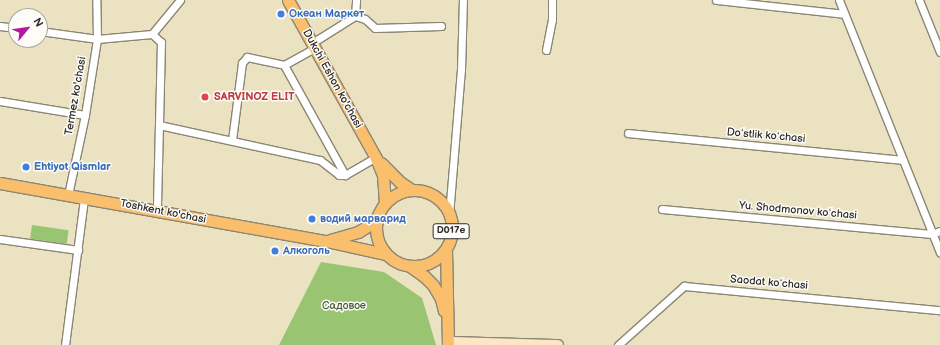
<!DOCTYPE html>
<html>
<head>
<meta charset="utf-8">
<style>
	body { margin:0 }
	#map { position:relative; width:940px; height:345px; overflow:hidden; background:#ebe2c1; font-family:"Balsamiq Sans",sans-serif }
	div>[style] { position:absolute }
	.green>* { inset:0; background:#99c572; transform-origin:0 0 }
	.roads { filter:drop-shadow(1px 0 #8b8676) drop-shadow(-1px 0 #8b8676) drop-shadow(0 1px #8b8676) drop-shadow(0 -1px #8b8676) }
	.street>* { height:7px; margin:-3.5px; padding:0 3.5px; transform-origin:3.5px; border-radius:3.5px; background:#fff }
	.secondary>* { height:10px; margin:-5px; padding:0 5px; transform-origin:5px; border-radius:5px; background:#fde5c5 }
	.primary>* { height:11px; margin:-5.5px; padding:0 5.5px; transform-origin:5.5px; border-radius:5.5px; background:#f9bf6d }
	.primary>.ring { margin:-5.5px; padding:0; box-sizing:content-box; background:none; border:11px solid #f9bf6d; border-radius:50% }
	.dots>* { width:11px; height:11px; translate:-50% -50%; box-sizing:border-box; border:2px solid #fdfcf7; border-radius:50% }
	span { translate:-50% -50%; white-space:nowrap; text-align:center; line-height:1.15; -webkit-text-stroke:3px #fdfcf7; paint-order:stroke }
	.shield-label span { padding:1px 3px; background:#fdfcf7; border:1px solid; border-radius:3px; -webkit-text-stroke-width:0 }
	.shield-label { font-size:10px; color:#2b2b2b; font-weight:700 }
	.shop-label { font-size:11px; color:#366cbe; font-weight:700 }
	.left { translate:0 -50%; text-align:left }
	.street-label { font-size:11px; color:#2b2b2b }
	.health-label { font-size:11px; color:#be3a42; font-weight:700 }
	.park-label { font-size:11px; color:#4c5940 }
	.north { position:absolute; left:8px; top:8px; width:40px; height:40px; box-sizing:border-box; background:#fdfcf7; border:1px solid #a9a8a5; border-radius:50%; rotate:61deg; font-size:11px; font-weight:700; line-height:16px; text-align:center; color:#2b2b2b }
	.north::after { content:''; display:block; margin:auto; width:14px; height:18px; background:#b5179e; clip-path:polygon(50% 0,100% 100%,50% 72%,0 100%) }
</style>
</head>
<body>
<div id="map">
	<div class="green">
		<div style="left:32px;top:225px;width:37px;height:14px;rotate:8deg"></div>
		<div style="clip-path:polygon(321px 262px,384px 272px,422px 298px,436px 345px,279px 345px)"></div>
	</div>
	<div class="roads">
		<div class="street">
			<div style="left:716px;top:0;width:129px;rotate:6.2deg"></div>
			<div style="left:839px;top:0;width:272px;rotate:68.2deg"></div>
			<div style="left:919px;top:0;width:56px;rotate:68deg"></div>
			<div style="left:355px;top:16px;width:10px;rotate:17deg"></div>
			<div style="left:365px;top:19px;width:13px;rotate:42deg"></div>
			<div style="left:375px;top:28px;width:66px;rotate:-1.7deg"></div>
			<div style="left:0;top:26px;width:16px;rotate:7deg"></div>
			<div style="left:40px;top:31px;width:58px;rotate:8deg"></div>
			<div style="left:97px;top:39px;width:55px;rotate:-5.2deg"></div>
			<div style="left:152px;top:34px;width:12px;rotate:42deg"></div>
			<div style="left:161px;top:42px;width:169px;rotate:91.4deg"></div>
			<div style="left:152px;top:34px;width:44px;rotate:-50.5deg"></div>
			<div style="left:312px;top:43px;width:51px;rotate:-32.1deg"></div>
			<div style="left:355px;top:16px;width:16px;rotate:-86deg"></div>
			<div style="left:546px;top:50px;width:31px;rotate:-79deg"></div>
			<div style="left:552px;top:20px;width:20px;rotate:-90deg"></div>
			<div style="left:284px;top:65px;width:126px;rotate:61deg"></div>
			<div style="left:0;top:101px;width:86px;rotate:9.4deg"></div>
			<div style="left:159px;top:125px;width:165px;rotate:12.3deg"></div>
			<div style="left:320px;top:160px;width:24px;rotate:38deg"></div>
			<div style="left:339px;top:175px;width:6px"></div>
			<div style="left:345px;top:175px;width:36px;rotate:-30deg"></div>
			<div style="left:628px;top:133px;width:276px;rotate:5.6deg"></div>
			<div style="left:232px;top:140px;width:78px;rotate:-82.6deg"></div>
			<div style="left:242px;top:63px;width:8px;rotate:-50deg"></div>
			<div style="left:247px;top:57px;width:38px;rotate:12deg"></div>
			<div style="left:284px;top:65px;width:35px;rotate:-29deg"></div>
			<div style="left:68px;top:195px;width:82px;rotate:-78deg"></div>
			<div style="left:85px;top:115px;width:77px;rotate:-81deg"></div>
			<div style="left:97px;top:39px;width:39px;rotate:-91deg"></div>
			<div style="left:662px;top:209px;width:271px;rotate:5.3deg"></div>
			<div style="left:932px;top:234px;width:9px;rotate:-21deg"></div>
			<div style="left:449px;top:215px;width:145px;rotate:-85.3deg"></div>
			<div style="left:461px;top:70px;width:70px;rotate:-88.4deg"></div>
			<div style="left:0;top:239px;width:79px;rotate:8deg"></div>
			<div style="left:65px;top:345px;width:148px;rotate:-82.6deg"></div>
			<div style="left:618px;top:345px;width:89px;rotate:-41.8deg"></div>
			<div style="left:684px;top:286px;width:257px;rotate:5.4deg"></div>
		</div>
		<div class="secondary">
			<div style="left:448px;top:342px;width:110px;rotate:1.6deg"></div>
		</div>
		<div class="primary">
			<div style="left:288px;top:0;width:181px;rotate:60.9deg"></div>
			<div style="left:376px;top:158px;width:18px;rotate:68deg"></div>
			<div style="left:383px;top:175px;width:28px;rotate:86deg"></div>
			<div style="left:381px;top:163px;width:27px;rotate:45deg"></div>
			<div style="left:400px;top:182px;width:14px;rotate:34deg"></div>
			<div style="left:0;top:183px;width:331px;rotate:10.1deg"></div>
			<div style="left:326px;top:241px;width:60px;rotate:12.4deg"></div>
			<div class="ring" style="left:376px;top:190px;width:65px;height:65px"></div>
			<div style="left:330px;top:240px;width:29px;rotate:-16deg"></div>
			<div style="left:358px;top:232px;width:13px;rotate:-32deg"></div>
			<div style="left:369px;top:225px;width:13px;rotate:-45deg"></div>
			<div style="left:446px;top:249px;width:96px;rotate:88.8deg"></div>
			<div style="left:411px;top:267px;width:16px;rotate:35deg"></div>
			<div style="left:424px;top:276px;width:13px;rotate:45deg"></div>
			<div style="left:433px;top:285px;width:16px;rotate:60deg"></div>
			<div style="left:441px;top:299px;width:12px;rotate:76deg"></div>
		</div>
	</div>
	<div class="dots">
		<div style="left:281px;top:14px;background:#3f7fe0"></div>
		<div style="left:205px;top:97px;background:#e0444e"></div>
		<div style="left:26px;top:167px;background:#3f7fe0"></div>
		<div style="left:312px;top:219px;background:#3f7fe0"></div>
		<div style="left:275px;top:251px;background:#3f7fe0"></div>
	</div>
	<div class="shield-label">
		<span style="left:451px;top:231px">D017e</span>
	</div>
	<div class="shop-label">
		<span class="left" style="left:289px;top:14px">Океан Маркет</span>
		<span class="left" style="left:34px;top:167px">Ehtiyot Qismlar</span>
		<span class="left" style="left:320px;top:219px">водий марварид</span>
		<span class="left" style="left:283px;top:251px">Алкоголь</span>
	</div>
	<div class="street-label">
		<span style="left:332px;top:79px;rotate:61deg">Dukchi Eshon ko'chasi</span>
		<span style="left:76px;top:96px;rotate:-80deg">Termez ko'chasi</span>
		<span style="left:766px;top:136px;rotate:5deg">Doʻstlik koʻchasi</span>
		<span style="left:798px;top:211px;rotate:5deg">Yu. Shodmonov koʻchasi</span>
		<span style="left:163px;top:212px;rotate:11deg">Toshkent ko'chasi</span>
		<span style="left:769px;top:283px;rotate:5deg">Saodat koʻchasi</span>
	</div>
	<div class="health-label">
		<span class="left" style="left:214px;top:97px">SARVINOZ ELIT</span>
	</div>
	<div class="park-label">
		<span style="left:344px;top:306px">Садовое</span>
	</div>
	<div class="north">N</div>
</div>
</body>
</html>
